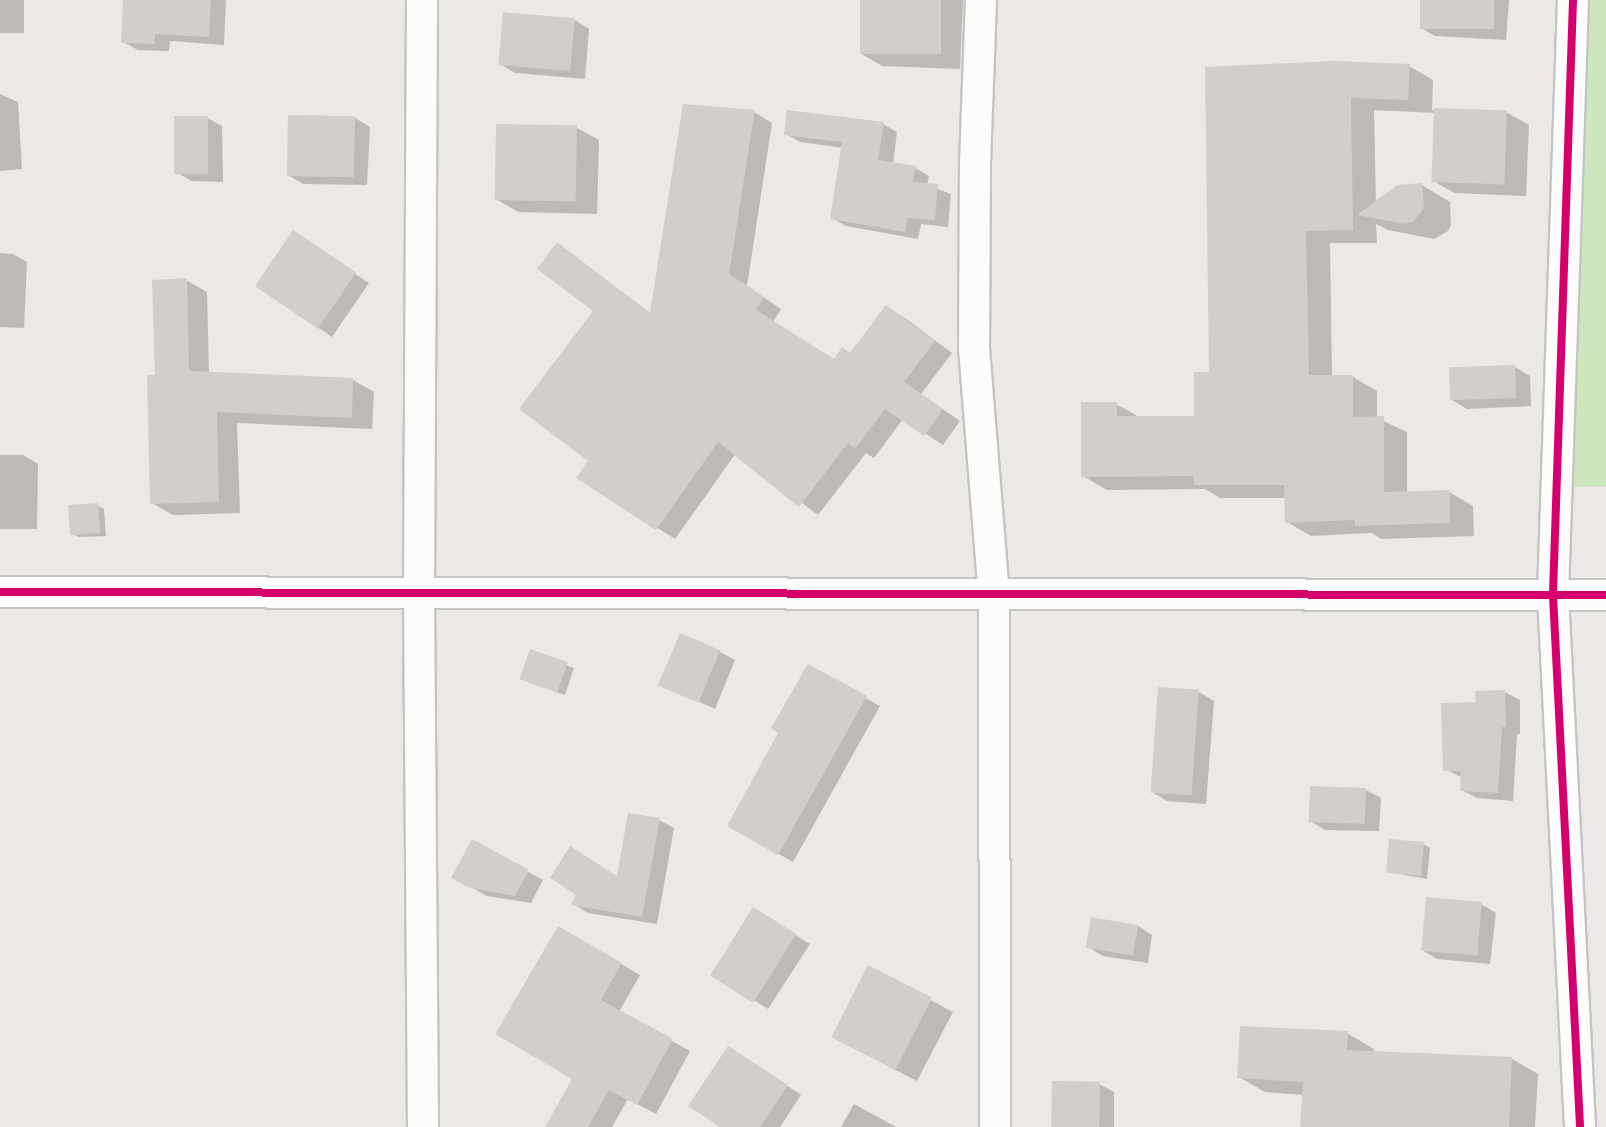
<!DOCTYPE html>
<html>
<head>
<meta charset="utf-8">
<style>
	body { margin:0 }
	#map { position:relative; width:1606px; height:1127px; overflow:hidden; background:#ece8e4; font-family:Manrope,sans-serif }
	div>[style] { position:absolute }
	.green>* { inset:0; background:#cee6be; transform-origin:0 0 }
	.shadow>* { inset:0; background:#0003; transform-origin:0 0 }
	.building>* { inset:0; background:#d1cecb; transform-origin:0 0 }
	.roads { filter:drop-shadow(2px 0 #c5c4c5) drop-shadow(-2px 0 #c5c4c5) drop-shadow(0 2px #c5c4c5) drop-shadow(0 -2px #c5c4c5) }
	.minor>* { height:30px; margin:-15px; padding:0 15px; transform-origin:15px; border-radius:15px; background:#fcfcfb }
	.cycleway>* { height:8px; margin:-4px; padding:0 4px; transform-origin:4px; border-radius:4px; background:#d6006c }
	span { translate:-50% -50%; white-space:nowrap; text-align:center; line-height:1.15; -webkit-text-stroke:7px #fff; paint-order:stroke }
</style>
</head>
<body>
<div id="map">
	<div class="green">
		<div style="left:1563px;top:0;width:43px;height:487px"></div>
	</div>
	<div class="shadow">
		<div style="left:0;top:0;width:24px;height:33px"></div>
		<div style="clip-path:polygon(125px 0,226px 0,224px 45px,170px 41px,169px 51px,138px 50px,123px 42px)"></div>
		<div style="clip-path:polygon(862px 0,963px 0,960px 69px,882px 66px,860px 53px)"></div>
		<div style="clip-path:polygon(1447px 0,1509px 0,1506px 40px,1435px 36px,1421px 28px)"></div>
		<div style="clip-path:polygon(575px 20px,589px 29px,585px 79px,515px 73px,500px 64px)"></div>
		<div style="clip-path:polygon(1409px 66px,1433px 80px,1432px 110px,1506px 112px,1529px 125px,1526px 196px,1455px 193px,1433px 181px,1436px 113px,1374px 110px,1376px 204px,1422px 185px,1450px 202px,1451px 225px,1448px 231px,1434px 239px,1388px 230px,1376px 224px,1377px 243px,1330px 243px,1332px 377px,1353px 377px,1377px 391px,1377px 418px,1407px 432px,1407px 494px,1449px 492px,1473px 506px,1474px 536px,1381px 539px,1372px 533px,1311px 536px,1287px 522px,1286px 498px,1220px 498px,1205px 489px,1107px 490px,1083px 476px,1116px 404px,1141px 418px,1196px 418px,1211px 374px,1207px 68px)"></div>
		<div style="clip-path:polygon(0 94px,18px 102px,22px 169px,0 171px)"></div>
		<div style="clip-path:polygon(754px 112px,772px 123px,747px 286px,781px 309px,773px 322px,835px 361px,851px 355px,886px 307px,905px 318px,952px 353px,921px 394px,960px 421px,943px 445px,903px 419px,874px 458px,866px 453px,818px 515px,736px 453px,675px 539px,578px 477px,590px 460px,596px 311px,558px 245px,652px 314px)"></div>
		<div style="clip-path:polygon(207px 118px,222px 126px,223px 182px,192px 181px,177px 173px)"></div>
		<div style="clip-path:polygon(355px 118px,370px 127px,367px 185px,303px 184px,288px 175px)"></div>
		<div style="clip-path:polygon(883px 124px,897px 132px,893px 165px,915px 168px,929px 176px,927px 185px,951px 194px,948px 227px,921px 224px,918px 239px,846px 226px,832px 218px,844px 148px,800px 142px,786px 134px)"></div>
		<div style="clip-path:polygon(577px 128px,599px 140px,597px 214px,518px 212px,496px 199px)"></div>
		<div style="clip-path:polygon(308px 242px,369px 283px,332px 337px,257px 286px)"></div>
		<div style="clip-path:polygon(0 253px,13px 254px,27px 262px,24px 328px,0 327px)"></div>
		<div style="clip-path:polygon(186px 280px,207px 292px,209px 374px,353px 380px,374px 392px,372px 429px,237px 423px,240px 513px,173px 515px,152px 503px,157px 377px)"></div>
		<div style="clip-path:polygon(1515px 367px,1530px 376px,1531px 406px,1467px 409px,1452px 400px)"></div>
		<div style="clip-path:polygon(0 455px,23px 455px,38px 464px,37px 529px,0 529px)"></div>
		<div style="clip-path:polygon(97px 505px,104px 509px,106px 536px,79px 537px,72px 534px)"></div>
		<div style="clip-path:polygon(532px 652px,574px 668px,565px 695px,530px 683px)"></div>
		<div style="clip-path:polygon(720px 652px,735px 660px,715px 709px,662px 685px)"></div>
		<div style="clip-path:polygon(808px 666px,880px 706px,793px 862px,729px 826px,781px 732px)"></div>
		<div style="clip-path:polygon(1199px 692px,1214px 701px,1206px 804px,1167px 801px,1152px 792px)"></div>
		<div style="clip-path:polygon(1505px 692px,1520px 700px,1520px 734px,1517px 734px,1513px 801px,1477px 798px,1462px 790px,1463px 778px,1445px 769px,1478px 704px)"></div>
		<div style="clip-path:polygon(1366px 790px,1381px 798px,1379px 831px,1325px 830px,1310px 821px)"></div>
		<div style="clip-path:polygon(659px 820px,674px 828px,657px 924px,588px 913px,573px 904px,579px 894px,619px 878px)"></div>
		<div style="clip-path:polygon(473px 842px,543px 880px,531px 903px,487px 896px,453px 877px)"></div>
		<div style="clip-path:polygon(1423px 844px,1430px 848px,1427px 879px,1388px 872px)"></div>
		<div style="clip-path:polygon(1481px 904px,1496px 913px,1490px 964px,1437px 959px,1422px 950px)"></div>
		<div style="clip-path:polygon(768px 918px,810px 944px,768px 1009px,712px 974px)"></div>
		<div style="clip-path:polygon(1138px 926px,1152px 935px,1148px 963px,1103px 956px,1088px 947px)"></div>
		<div style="clip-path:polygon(559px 928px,640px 975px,619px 1012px,690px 1051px,656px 1114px,628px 1099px,612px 1127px,547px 1127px,575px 1078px)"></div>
		<div style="clip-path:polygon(868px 967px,953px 1012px,917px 1081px,855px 1049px)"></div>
		<div style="clip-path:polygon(1347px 1033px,1374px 1049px,1373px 1053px,1512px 1059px,1538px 1074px,1535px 1127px,1302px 1127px,1304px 1095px,1265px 1092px,1239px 1077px)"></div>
		<div style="clip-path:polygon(744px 1057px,801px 1095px,780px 1127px,724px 1127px)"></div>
		<div style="clip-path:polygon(1099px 1084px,1114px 1092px,1114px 1127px,1053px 1127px)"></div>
		<div style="clip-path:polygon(854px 1104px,896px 1127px,841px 1127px)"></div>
	</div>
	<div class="building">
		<div style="clip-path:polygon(123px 0,211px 0,209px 37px,155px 34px,155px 44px,121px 43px)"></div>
		<div style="left:860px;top:0;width:81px;height:54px"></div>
		<div style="left:1420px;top:0;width:74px;height:29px"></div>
		<div style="left:503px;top:12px;width:72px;height:53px;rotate:5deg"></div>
		<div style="clip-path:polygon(1334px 61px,1410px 64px,1408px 100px,1351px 98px,1353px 230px,1306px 231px,1309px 375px,1353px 375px,1353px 417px,1384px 416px,1384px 492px,1450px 490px,1450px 523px,1355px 526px,1355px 520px,1285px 523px,1284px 485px,1194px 485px,1194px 476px,1081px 477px,1081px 402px,1117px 402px,1117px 416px,1194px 416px,1194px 372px,1209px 372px,1205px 67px)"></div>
		<div style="clip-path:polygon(683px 104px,755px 110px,729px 274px,764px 297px,756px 310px,834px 359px,842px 347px,850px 353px,886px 305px,935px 341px,904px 382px,943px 409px,924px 436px,885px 409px,855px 449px,848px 443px,799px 507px,718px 442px,656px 530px,576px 478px,588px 461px,519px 409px,593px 311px,537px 269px,557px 242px,650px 313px)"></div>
		<div style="left:1434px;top:108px;width:73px;height:74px;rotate:2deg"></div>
		<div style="clip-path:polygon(787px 110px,884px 122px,878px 160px,916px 166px,913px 182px,938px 184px,935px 220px,907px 218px,905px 232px,830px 219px,842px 142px,784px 135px)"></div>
		<div style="left:288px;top:115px;width:67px;height:61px;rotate:1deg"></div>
		<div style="left:174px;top:116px;width:34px;height:58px"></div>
		<div style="left:496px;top:124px;width:81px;height:76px;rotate:1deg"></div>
		<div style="clip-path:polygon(1422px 183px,1424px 208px,1413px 222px,1404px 224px,1357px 215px,1397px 185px)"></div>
		<div style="left:293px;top:230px;width:76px;height:68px;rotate:34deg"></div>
		<div style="clip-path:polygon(187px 278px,189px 371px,353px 378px,352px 418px,217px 412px,219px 502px,150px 504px,147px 375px,155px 375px,152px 280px)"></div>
		<div style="left:1515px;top:365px;width:33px;height:66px;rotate:88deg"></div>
		<div style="left:98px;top:503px;width:30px;height:30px;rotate:86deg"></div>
		<div style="left:680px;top:633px;width:44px;height:57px;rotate:23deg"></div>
		<div style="left:530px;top:649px;width:40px;height:32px;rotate:19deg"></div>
		<div style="clip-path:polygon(808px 664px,867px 696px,778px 855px,727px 826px,778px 733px,771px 728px)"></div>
		<div style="left:1158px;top:687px;width:41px;height:106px;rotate:4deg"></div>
		<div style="clip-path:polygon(1505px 690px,1506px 727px,1502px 727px,1498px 793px,1460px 791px,1461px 771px,1443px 771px,1441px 703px,1476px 702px,1475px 691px)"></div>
		<div style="left:1310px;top:786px;width:56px;height:36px;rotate:2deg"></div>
		<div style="clip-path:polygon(628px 813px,660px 818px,642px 917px,571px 905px,576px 895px,550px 878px,570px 846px,617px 876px)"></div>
		<div style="clip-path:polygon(472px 839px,529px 870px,515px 896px,470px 888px,451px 878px)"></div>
		<div style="left:1389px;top:839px;width:35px;height:34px;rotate:5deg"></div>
		<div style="left:1426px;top:897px;width:56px;height:54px;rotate:5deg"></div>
		<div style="left:753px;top:907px;width:51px;height:81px;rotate:32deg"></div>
		<div style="left:1091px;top:917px;width:48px;height:31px;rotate:10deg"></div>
		<div style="clip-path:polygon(558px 926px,622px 963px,601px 1000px,673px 1039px,637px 1105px,609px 1090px,588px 1127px,545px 1127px,572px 1079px,495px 1034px)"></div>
		<div style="left:868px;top:965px;width:72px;height:81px;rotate:27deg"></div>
		<div style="clip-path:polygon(1240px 1026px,1348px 1031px,1347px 1050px,1512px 1057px,1509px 1127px,1300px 1127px,1303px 1082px,1237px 1078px)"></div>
		<div style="clip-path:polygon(728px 1046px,788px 1085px,760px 1127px,720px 1127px,688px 1106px)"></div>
		<div style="left:1052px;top:1081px;width:48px;height:46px;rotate:1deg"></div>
	</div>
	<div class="roads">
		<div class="minor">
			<div style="left:422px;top:0;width:593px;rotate:90.29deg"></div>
			<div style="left:419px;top:593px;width:534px;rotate:89.57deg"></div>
			<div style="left:981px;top:0;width:162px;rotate:92.1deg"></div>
			<div style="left:975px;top:162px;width:186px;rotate:90.3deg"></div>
			<div style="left:974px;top:348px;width:247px;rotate:85.4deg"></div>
			<div style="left:994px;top:594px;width:533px;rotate:89.89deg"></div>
			<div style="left:1573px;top:0;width:595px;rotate:91.93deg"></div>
			<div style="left:1553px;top:595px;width:533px;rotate:87.09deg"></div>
			<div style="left:0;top:592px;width:1606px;rotate:0.11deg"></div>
		</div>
	</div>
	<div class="cycleway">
		<div style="left:1573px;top:0;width:595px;rotate:91.93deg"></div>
		<div style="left:1553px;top:595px;width:533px;rotate:87.09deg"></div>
		<div style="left:0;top:592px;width:1606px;rotate:0.11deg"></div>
	</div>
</div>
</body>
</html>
